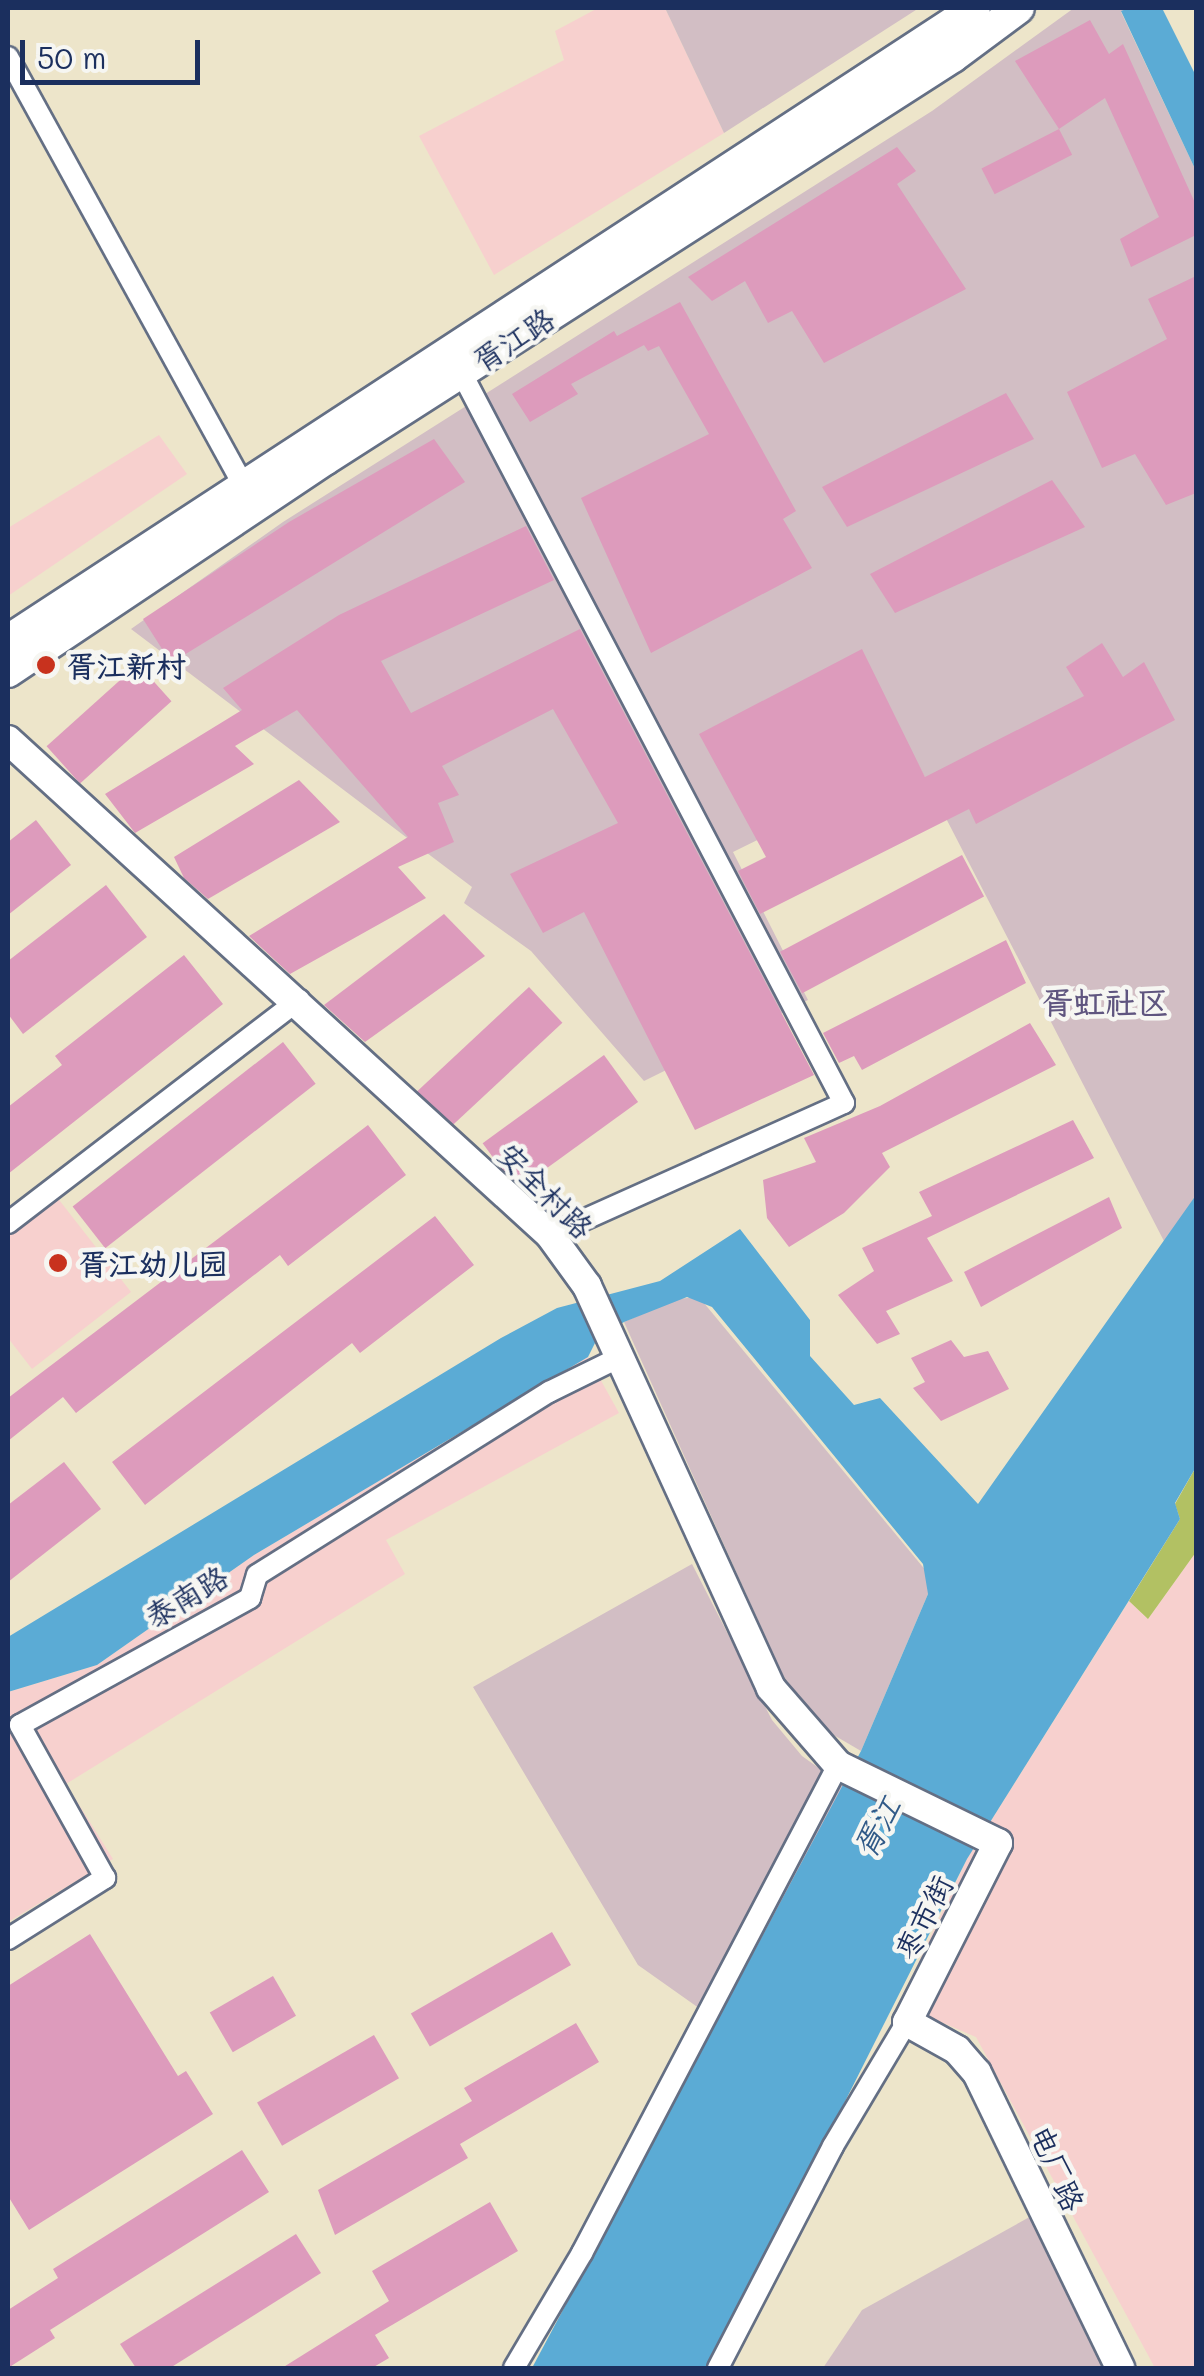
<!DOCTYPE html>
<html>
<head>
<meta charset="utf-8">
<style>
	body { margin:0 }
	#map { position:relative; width:1204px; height:2376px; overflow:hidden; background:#ede5ca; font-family:Mali,"LXGW WenKai TC",sans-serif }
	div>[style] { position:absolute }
	.built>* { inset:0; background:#f7d0ce }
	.industrial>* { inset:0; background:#d2bec4 }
	.green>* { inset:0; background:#b2c163 }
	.water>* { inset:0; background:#5babd5 }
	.building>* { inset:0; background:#dd9bbc; transform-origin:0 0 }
	.roads { filter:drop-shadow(2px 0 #646f84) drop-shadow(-2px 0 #646f84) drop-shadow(0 2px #646f84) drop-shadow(0 -2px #646f84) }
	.minor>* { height:20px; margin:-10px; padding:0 10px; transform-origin:10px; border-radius:10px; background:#fff }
	.tertiary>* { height:28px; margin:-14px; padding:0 14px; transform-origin:14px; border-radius:14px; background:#fff }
	.secondary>* { height:30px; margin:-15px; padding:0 15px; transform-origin:15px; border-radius:15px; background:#fff }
	.dots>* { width:28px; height:28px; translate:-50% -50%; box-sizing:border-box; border:5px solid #f6f6f2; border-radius:50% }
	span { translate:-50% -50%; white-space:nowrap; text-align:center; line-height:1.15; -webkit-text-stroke:9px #f6f6f2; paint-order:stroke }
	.street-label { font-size:30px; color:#1b2f5e }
	.poi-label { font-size:30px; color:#1b2f5e; font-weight:700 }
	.left { translate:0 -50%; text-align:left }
	.neighbourhood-label { font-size:32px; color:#5f557f; font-weight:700 }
	.water-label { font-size:32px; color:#315a88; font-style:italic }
	.frame { position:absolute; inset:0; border:10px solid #1b2f5e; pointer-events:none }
	.scale { position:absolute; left:20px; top:40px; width:180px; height:45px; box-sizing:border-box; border:5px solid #1b2f5e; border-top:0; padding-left:12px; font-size:30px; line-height:35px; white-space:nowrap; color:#1b2f5e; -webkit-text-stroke:8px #f6f6f2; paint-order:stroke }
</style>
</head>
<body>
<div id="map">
	<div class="built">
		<div style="clip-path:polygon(598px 8px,665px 8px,724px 133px,494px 275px,419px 136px,564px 60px,555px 31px)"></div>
		<div style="clip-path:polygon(159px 435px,187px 474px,8px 596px,8px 528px)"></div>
		<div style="clip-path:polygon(56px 1196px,131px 1292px,32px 1369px,8px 1338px,8px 1234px)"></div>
		<div style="clip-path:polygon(588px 1357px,619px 1413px,386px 1540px,405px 1574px,66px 1784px,113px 1859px,8px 1922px,8px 1692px,97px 1665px,254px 1555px)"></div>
		<div style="clip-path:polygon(1196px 1552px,1196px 2368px,1155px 2368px,976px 2037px,899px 2004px,967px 1859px,1129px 1601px,1148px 1619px)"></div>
	</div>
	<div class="industrial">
		<div style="clip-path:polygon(665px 8px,919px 8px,724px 133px)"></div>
		<div style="clip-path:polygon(1074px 8px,1129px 8px,1121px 12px,1196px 171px,1196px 1195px,1166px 1245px,917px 762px,733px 852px,808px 1000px,644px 1081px,531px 951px,464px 903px,472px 887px,131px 629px,283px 522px,932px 111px)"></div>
		<div style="clip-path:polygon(699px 1297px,927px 1572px,928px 1594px,861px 1751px,820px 1727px,782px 1674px,624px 1322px,676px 1299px)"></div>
		<div style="clip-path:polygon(692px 1564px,772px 1720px,802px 1756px,844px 1786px,720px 2023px,638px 1965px,473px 1687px)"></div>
		<div style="clip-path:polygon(1035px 2214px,1116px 2368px,823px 2368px,862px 2310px)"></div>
	</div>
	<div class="green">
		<div style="clip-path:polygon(1196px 1467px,1196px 1552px,1148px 1619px,1129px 1601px,1180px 1519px,1175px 1504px)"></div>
	</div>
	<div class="water">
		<div style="clip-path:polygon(1129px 8px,1162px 8px,1196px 76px,1196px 171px,1121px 11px)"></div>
		<div style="clip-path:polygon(1196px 1195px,1196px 1467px,1175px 1503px,1180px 1519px,967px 1859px,711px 2368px,532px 2368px,861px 1751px,928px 1594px,923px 1564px,712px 1307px,687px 1297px,624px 1322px,597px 1339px,588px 1357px,254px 1555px,97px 1665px,8px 1692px,8px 1637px,501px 1338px,557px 1308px,660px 1281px,740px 1229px,810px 1320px,810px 1356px,854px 1405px,880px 1398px,978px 1504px)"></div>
	</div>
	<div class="building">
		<div style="clip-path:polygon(1090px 20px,1109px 54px,1123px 44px,1196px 205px,1196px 235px,1131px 267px,1120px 239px,1159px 217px,1105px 98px,1059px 129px,1015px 61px)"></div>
		<div style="left:1059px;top:129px;width:29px;height:87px;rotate:63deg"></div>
		<div style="clip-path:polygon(897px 147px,916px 171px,897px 184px,966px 289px,824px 363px,792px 311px,768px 323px,745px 281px,712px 301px,688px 277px)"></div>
		<div style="clip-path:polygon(1196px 276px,1196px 493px,1166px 505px,1135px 454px,1102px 468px,1067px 392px,1167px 339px,1148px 299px)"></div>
		<div style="clip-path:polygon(680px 302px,796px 511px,783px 519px,812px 568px,651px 653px,581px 498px,709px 434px,659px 346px,648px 351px,644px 345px,571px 384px,578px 394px,530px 422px,512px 394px,614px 331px,617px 336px)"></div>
		<div style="clip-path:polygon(1006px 393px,1034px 439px,847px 527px,822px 487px)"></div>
		<div style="clip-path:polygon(434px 439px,465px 482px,171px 663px,143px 619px,289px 522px)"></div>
		<div style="clip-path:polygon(1052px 480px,1085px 527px,895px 613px,870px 574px)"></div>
		<div style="clip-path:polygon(526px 526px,554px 580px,381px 661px,411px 713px,580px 629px,814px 1075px,695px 1130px,584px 912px,543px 933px,510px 874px,618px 823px,553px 709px,442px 766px,459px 795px,438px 803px,454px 842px,398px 867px,426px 898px,290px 974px,249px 936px,408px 837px,297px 710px,235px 746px,254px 764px,135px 833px,105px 794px,242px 710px,223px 688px,339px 615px)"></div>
		<div style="clip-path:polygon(1102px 643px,1123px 677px,1144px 662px,1175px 720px,976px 824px,969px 809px,760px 914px,738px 871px,766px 857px,699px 734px,862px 649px,925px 777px,1084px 696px,1066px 667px)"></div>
		<div style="left:138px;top:664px;width:50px;height:123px;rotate:48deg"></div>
		<div style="clip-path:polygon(299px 780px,340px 822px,208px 899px,184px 878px,174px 857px)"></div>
		<div style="clip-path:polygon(36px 820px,71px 865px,8px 915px,8px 842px)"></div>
		<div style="left:962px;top:855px;width:47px;height:206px;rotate:62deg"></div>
		<div style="clip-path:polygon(106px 885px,147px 937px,23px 1034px,8px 1014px,8px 961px)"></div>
		<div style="clip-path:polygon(444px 914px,485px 956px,365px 1042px,324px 1005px)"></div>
		<div style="clip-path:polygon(1006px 940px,1026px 983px,862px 1070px,854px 1056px,839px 1063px,823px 1033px)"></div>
		<div style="clip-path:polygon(184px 955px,223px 1004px,8px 1174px,8px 1107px,62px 1065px,55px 1056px)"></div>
		<div style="left:529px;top:987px;width:49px;height:155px;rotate:47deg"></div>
		<div style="clip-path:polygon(1030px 1023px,1056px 1065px,882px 1153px,890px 1167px,844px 1213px,789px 1247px,767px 1218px,763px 1180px,816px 1162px,804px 1138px,880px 1106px)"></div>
		<div style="left:283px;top:1042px;width:53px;height:267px;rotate:52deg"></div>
		<div style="left:604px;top:1055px;width:58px;height:150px;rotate:54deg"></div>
		<div style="clip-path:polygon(1073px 1120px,1094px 1158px,927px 1238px,953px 1281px,886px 1311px,900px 1334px,877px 1344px,838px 1295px,874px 1271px,862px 1248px,932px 1216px,919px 1192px)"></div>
		<div style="clip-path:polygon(368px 1125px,406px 1175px,288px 1266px,280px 1255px,76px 1413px,63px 1397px,8px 1441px,8px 1398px)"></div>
		<div style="clip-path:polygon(1109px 1197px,1122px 1228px,981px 1307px,964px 1272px)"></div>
		<div style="clip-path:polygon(435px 1216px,474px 1265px,360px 1353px,352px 1343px,145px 1505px,112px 1462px)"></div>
		<div style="clip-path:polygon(951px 1340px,964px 1357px,988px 1351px,1009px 1389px,941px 1421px,913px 1388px,925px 1382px,911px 1358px)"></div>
		<div style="clip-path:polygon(64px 1462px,101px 1509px,8px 1582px,8px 1505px)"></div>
		<div style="left:552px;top:1932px;width:38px;height:163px;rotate:60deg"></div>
		<div style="clip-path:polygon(90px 1934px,178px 2076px,186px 2071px,213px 2114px,29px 2230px,8px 2196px,8px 1986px)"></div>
		<div style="left:273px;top:1976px;width:46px;height:73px;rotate:60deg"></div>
		<div style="clip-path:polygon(576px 2023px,599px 2062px,460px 2144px,468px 2158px,335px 2235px,318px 2190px,472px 2101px,464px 2088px)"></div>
		<div style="left:374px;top:2035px;width:50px;height:135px;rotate:60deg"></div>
		<div style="clip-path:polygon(242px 2150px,269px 2192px,50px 2330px,55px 2338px,8px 2368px,8px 2310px,58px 2278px,53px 2269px)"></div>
		<div style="clip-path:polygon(490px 2202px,518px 2251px,375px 2335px,389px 2358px,372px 2368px,282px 2368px,389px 2301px,372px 2271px)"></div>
		<div style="clip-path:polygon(296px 2234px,321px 2273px,170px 2368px,136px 2368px,120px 2344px)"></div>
	</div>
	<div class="roads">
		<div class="minor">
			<div style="left:8px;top:57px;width:485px;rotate:61.2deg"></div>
			<div style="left:461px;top:372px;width:825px;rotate:62.35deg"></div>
			<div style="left:844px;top:1103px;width:322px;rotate:155.8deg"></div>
			<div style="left:8px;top:1223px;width:367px;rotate:-37.5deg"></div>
			<div style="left:8px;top:1939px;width:115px;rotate:-32.2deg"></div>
			<div style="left:105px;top:1878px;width:175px;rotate:-119.1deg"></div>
			<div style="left:20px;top:1725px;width:263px;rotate:-28.9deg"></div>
			<div style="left:250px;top:1598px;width:24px;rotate:-73deg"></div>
			<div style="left:257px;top:1575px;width:345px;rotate:-32.1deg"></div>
			<div style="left:549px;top:1392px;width:79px;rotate:-26.2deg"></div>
			<div style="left:514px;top:2368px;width:134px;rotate:-59.4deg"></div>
			<div style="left:582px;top:2253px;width:551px;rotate:-62.32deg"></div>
			<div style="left:718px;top:2368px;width:250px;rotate:-62.6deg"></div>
			<div style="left:833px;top:2146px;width:144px;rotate:-59.2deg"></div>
		</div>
		<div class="tertiary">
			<div style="left:8px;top:740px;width:734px;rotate:42.4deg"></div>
			<div style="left:550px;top:1235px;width:63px;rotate:54deg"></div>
			<div style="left:587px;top:1286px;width:442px;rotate:65.4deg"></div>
			<div style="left:771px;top:1688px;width:102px;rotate:49deg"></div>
			<div style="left:838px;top:1765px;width:178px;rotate:26deg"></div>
			<div style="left:998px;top:1843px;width:201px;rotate:116.9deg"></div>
			<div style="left:907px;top:2022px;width:57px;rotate:29.2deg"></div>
			<div style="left:957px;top:2050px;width:30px;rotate:49deg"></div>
			<div style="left:977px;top:2073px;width:328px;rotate:64.1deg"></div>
		</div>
		<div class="secondary">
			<div style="left:8px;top:640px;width:1155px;rotate:-33.17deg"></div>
			<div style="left:8px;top:672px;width:381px;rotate:-33.8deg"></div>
			<div style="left:325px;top:460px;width:746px;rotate:-32.69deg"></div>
			<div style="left:953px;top:57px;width:82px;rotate:-36.6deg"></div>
		</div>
	</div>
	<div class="dots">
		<div style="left:46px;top:665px;background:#c8321e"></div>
		<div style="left:58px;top:1263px;background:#c8321e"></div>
	</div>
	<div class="street-label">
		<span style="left:513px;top:339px;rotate:-33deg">胥江路</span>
		<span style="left:546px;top:1190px;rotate:45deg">安全村路</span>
		<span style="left:186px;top:1596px;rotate:-31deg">泰南路</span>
		<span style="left:923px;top:1917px;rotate:-63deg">枣市街</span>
		<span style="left:1058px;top:2168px;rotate:66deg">电厂路</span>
	</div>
	<div class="poi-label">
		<span class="left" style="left:66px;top:665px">胥江新村</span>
		<span class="left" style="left:78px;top:1263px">胥江幼儿园</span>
	</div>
	<div class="neighbourhood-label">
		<span style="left:1105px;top:1001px">胥虹社区</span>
	</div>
	<div class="water-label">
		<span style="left:876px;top:1827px;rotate:-61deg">胥江</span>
	</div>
	<div class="frame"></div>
	<div class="scale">50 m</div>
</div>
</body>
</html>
